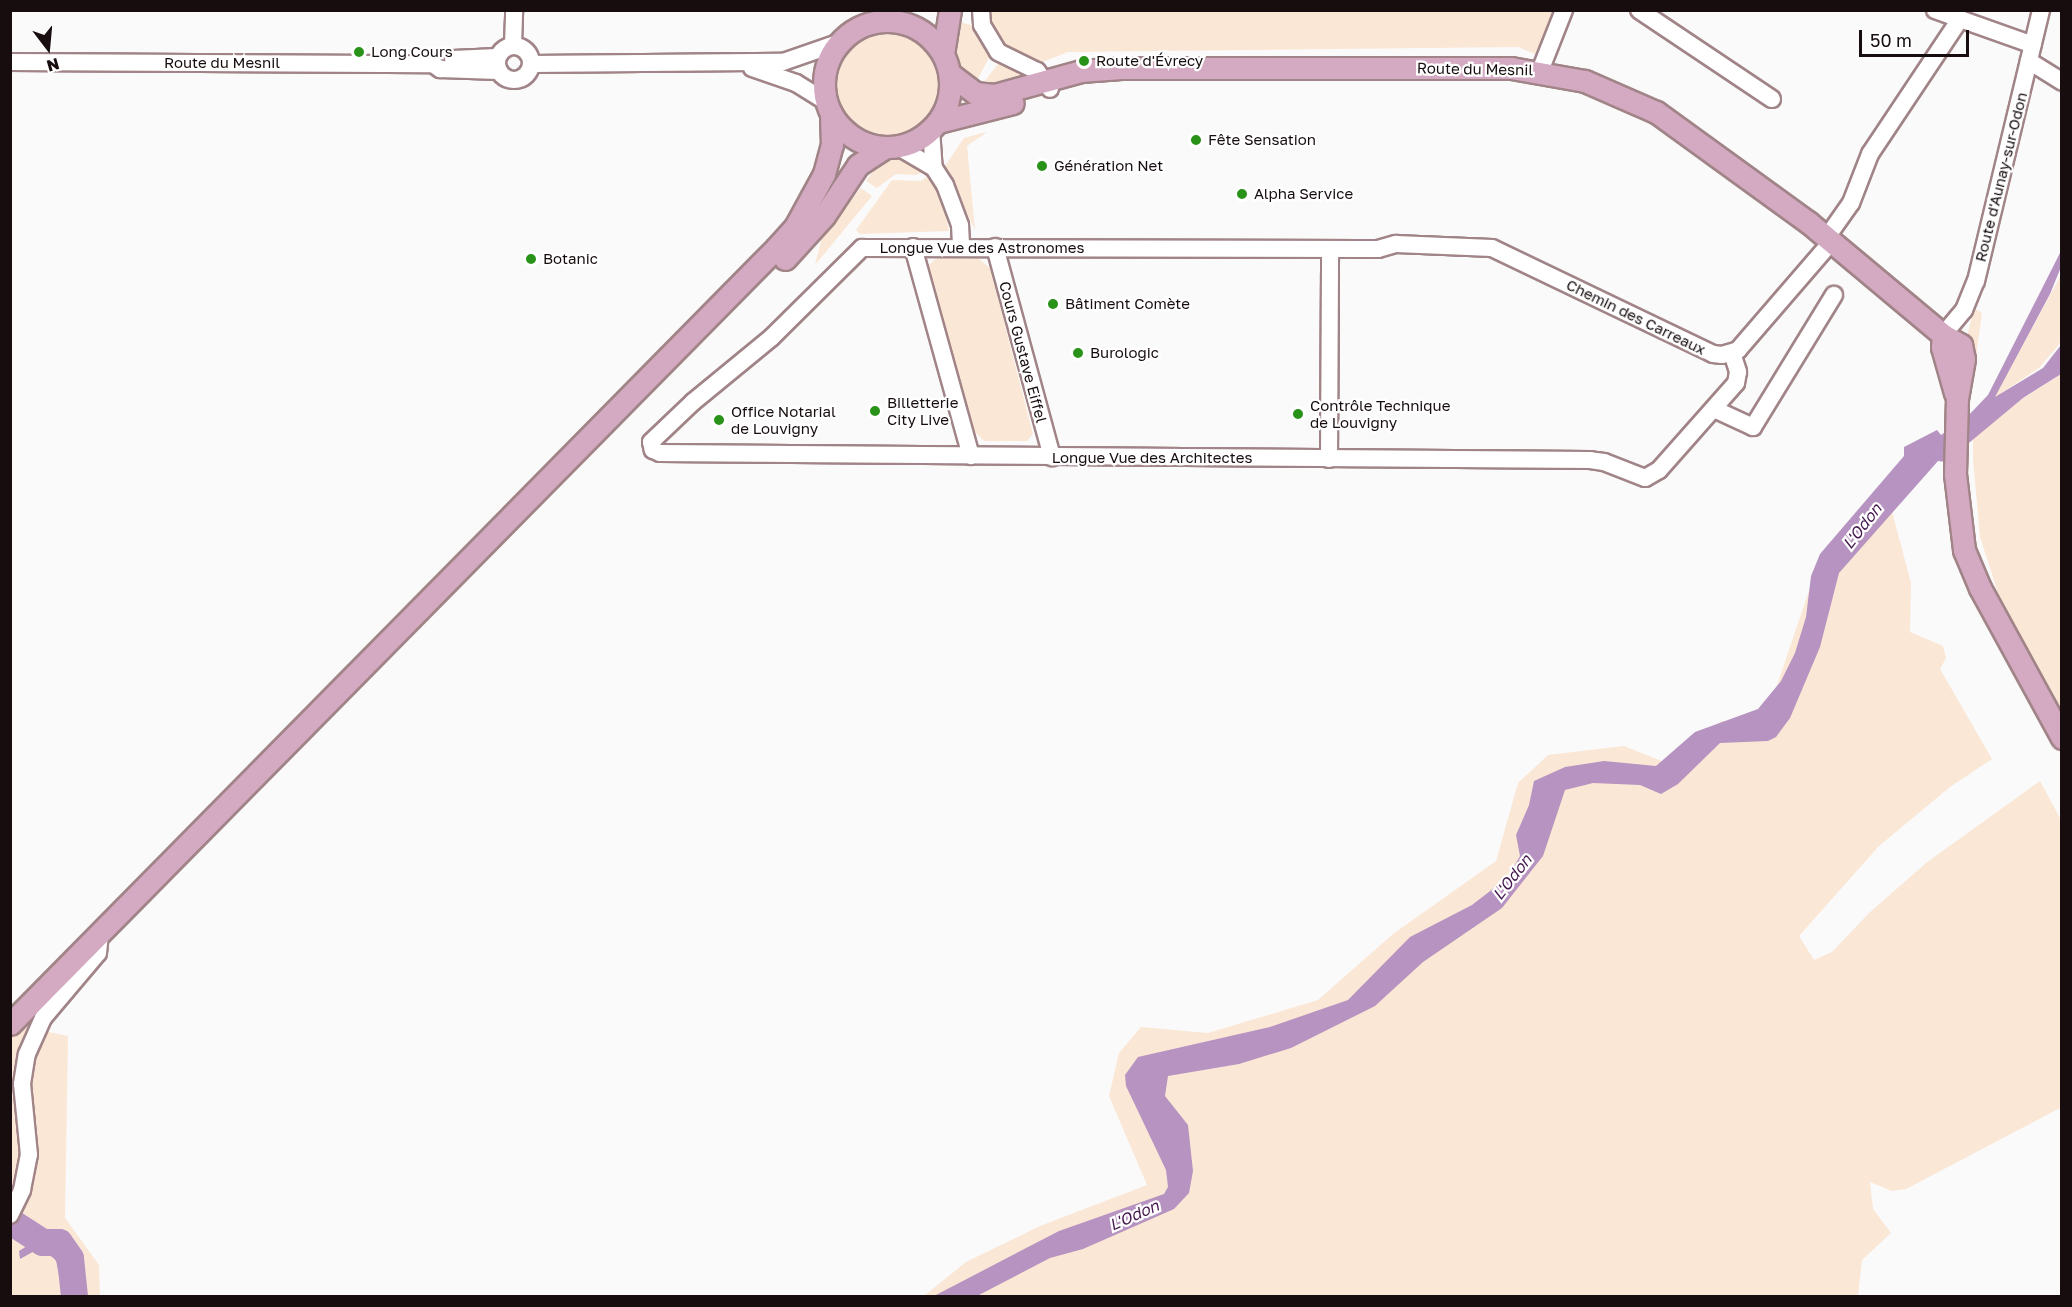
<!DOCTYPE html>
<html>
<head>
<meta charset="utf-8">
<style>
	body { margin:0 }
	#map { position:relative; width:2072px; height:1307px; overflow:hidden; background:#fafafa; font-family:"Golos Text",sans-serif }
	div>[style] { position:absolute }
	.green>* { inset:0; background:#fbe7d6 }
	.round { border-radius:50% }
	.water>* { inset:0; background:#b693c0 }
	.river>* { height:27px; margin:-13.5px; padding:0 13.5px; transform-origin:13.5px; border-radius:13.5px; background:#b693c0 }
	.roads { filter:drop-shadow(2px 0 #a18487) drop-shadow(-2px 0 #a18487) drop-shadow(0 2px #a18487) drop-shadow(0 -2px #a18487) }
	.minor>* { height:16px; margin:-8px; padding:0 8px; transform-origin:8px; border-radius:8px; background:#fff }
	.minor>.ring { margin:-8px; padding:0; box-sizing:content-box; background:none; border:16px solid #fff; border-radius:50% }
	.major>* { height:21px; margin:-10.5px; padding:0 10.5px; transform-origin:10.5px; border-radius:10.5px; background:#d4aac2 }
	.major>.ring { margin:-10.5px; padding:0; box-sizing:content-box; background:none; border:21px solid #d4aac2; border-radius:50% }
	.dots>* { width:16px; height:16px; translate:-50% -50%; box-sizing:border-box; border:3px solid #fff; border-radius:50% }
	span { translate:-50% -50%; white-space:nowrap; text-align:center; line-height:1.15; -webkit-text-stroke:4.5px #fff; paint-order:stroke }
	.poi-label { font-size:15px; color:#170d0e }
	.left { translate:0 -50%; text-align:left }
	.street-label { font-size:15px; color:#170d0e }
	.water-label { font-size:16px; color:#451850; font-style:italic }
	.frame { position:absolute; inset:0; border:12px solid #170d0e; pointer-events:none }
	.north { position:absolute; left:18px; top:18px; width:60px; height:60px; -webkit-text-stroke:4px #fff; paint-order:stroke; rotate:164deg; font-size:16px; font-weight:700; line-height:24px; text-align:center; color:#170d0e }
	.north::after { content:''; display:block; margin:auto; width:21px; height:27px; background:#170d0e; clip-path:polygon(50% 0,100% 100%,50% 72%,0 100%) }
	.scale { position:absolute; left:1859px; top:30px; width:110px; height:27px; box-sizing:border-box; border:3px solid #170d0e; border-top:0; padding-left:8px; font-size:18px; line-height:21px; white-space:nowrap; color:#170d0e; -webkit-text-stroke:4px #fff; paint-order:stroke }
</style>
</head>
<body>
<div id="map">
	<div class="green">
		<div style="clip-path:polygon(981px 11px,1555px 11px,1535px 54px,1518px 47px,1068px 52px,1035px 65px,995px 42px)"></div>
		<div style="clip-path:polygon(957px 21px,977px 27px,992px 52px,975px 84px,961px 69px,955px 52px,954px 22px)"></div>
		<div class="round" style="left:832px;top:29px;width:108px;height:108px"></div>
		<div style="clip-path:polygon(1001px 60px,1022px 71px,1028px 80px,981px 86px)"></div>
		<div style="clip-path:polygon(987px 132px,967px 146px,975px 230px,945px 166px,964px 138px)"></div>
		<div style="clip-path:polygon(898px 156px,925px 171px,916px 175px,896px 174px,877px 188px,866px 181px,878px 164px)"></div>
		<div style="clip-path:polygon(928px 176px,942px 201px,949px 231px,860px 234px,856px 230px,892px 180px,921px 181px)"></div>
		<div style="clip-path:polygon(861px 188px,872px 196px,815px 265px,822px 237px)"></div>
		<div style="clip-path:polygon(936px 258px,979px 259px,990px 268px,1033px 434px,1027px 441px,984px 441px,972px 429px,928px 266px)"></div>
		<div style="clip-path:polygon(2061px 275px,2061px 342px,2039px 368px,1994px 398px)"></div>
		<div style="clip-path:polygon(1974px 308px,1982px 313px,1970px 401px,1964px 415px,1967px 337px)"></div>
		<div style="clip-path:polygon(2061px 374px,2061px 709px,1999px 596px,1980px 537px,1973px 459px,1973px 439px,2016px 403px)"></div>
		<div style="clip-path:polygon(1890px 504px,1911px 583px,1910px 632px,1943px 646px,1946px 658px,1940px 669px,1992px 759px,1950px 787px,1879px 846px,1799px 936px,1814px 960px,1832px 952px,1869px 913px,1926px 863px,2040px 781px,2061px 820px,2062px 1107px,1906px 1189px,1892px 1191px,1870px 1182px,1873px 1209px,1891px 1233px,1862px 1260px,1858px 1296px,924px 1296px,966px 1262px,1040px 1226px,1147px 1185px,1109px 1096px,1119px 1053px,1141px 1027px,1208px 1033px,1318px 1000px,1393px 934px,1496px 861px,1518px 783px,1548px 755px,1624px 746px,1669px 764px,1722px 721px,1765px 721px,1814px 576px)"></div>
		<div style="clip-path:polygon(23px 1027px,68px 1036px,65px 1218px,99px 1265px,100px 1296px,11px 1296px,10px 1039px)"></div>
	</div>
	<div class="water">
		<div style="clip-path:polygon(2061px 251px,2061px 267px,2050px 294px,1995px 397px,2043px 368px,2061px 345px,2061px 374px,2023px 398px,1946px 462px,1938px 461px,1839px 573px,1820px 647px,1790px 718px,1776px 737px,1768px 741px,1720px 743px,1678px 784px,1661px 794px,1640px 785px,1593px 783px,1565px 790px,1543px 856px,1502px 908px,1423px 962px,1375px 1006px,1291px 1048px,1239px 1064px,1168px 1076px,1165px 1096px,1188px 1125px,1193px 1171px,1189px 1193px,1174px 1209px,1083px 1249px,1050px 1258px,977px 1296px,934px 1296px,1059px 1231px,1164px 1194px,1168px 1187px,1166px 1170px,1126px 1086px,1125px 1075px,1138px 1057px,1270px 1027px,1348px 1000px,1410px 937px,1472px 905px,1507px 878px,1520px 856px,1516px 835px,1529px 805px,1534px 781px,1565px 767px,1604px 761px,1656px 766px,1695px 732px,1758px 709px,1781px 681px,1795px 653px,1806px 617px,1811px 576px,1820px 554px,1904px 456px,1904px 447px,1937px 430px,1941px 435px,1966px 418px,1988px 395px)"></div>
		<div style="clip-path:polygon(48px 1233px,69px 1240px,76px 1247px,83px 1272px,82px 1296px,63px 1296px,56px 1260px,40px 1248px,20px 1259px,19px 1251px)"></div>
	</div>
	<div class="river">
		<div style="left:10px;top:1221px;width:38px;rotate:33deg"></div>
		<div style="left:42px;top:1242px;width:17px"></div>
		<div style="left:59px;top:1242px;width:19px;rotate:55deg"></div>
		<div style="left:70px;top:1258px;width:38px;rotate:84deg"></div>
	</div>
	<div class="roads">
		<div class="minor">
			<div style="left:981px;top:10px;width:15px;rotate:86deg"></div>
			<div style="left:982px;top:25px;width:31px;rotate:59deg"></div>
			<div style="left:998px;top:52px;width:43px;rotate:26deg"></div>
			<div style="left:1037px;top:71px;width:22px;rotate:54deg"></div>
			<div style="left:1639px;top:10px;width:160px;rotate:33.8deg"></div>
			<div style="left:1935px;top:10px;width:27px;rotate:20deg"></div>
			<div style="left:513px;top:45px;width:35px;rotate:-88deg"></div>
			<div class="ring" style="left:497px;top:46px;width:18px;height:18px"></div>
			<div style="left:453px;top:59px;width:44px;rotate:-2.6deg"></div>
			<div style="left:2029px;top:61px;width:39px;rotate:32deg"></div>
			<div style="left:10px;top:62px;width:423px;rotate:0.3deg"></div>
			<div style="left:433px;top:64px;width:9px;rotate:36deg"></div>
			<div style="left:440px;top:69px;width:58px;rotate:2deg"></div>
			<div style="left:531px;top:64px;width:252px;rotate:-0.5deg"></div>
			<div style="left:783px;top:62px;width:58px;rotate:-19.1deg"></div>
			<div style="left:752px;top:68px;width:46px;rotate:18.8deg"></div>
			<div style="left:796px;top:83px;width:36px;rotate:32deg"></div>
			<div style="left:1540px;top:71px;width:66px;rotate:-68.5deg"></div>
			<div style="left:931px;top:129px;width:39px;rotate:86deg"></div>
			<div style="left:897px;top:146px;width:43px;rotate:30.7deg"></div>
			<div style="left:934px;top:168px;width:20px;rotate:57deg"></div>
			<div style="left:945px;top:185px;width:43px;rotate:69.4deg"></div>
			<div style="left:960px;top:225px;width:22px;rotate:87deg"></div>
			<div style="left:1827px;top:237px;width:42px;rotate:-54.8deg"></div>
			<div style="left:1851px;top:203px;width:53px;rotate:-68.8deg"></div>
			<div style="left:1870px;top:154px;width:162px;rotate:-56.3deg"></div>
			<div style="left:1960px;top:19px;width:77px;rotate:19.6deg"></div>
			<div style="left:913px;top:247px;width:217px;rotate:74.5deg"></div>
			<div style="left:995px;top:247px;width:218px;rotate:74.8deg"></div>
			<div style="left:1943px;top:335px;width:33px;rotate:-50deg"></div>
			<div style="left:1964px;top:310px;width:31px;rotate:-68deg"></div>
			<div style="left:1976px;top:281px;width:279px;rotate:-76.5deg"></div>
			<div style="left:1732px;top:353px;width:20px;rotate:72deg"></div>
			<div style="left:1738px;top:372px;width:11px;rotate:100deg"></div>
			<div style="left:1736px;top:383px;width:116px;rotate:131.5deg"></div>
			<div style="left:1659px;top:470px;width:16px;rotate:150deg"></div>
			<div style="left:1645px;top:478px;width:44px;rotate:-158.7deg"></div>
			<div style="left:1604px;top:462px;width:14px;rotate:-172deg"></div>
			<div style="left:1590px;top:460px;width:930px;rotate:-179.57deg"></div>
			<div style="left:660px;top:453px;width:8px;rotate:-157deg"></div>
			<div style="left:653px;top:450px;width:8px;rotate:-104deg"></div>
			<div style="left:651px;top:442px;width:58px;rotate:-43.6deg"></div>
			<div style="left:693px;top:402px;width:102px;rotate:-39.4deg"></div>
			<div style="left:772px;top:337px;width:127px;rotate:-44.7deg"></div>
			<div style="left:862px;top:248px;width:516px;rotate:0.11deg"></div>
			<div style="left:1378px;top:249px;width:19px;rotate:-16deg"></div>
			<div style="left:1396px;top:244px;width:96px;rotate:2.4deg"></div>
			<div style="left:1492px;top:248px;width:245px;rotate:25.6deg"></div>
			<div style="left:1713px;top:354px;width:9px;rotate:6deg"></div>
			<div style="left:1722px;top:355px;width:17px;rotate:-17deg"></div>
			<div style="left:1738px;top:350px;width:144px;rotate:-49.2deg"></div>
			<div style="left:1714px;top:409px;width:43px;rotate:24.8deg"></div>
			<div style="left:1753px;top:427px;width:155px;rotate:-58.5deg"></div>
			<div style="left:1329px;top:459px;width:210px;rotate:-89.7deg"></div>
			<div style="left:10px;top:1215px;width:28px;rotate:-64deg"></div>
			<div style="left:22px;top:1190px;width:36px;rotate:-79deg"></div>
			<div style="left:29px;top:1155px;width:71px;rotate:-95.6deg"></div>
			<div style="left:22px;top:1084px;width:30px;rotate:-81deg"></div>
			<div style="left:27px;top:1054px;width:39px;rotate:-66deg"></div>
			<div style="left:43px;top:1018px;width:85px;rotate:-49.8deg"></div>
			<div style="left:98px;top:953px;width:19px;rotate:-84deg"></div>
		</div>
		<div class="major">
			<div class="ring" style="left:824px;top:21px;width:105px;height:105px"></div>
			<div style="left:943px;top:54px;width:45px;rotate:-81deg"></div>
			<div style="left:950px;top:74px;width:31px;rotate:37deg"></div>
			<div style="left:975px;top:93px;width:19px;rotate:6deg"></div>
			<div style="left:994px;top:95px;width:90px;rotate:-15.4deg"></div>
			<div style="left:1081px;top:71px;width:40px;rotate:-4.3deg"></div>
			<div style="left:1121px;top:68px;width:390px"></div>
			<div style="left:1511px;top:68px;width:75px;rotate:10deg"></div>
			<div style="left:1585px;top:81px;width:77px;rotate:23.6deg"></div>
			<div style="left:1656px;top:112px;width:188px;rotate:35.9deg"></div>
			<div style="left:1808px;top:222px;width:176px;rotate:39.9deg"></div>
			<div style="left:1943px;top:335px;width:21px;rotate:29deg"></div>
			<div style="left:1961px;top:345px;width:14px;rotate:78deg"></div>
			<div style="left:1964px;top:359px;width:39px;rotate:100deg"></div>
			<div style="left:1957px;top:397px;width:77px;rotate:91.5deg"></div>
			<div style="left:1955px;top:474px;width:77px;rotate:83.2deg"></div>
			<div style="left:1964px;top:550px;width:41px;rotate:67.2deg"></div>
			<div style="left:1980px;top:588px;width:171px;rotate:61.3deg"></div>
			<div style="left:938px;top:122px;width:77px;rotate:-14.2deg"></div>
			<div style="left:785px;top:259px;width:58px;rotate:-47.8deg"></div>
			<div style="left:824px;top:216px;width:61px;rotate:-56.3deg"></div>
			<div style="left:858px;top:165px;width:33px;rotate:-33deg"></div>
			<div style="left:1943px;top:335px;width:12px;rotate:95deg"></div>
			<div style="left:1942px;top:347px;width:48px;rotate:74.2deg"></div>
			<div style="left:10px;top:1024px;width:1090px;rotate:-45.37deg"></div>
			<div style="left:776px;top:248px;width:28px;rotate:-48deg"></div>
			<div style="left:795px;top:227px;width:60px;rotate:-61.3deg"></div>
			<div style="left:824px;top:174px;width:30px;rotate:-75deg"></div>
			<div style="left:832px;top:145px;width:32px;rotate:-92deg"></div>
		</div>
	</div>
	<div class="dots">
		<div style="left:359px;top:52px;background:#299218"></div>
		<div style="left:1084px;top:61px;background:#299218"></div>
		<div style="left:1196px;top:140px;background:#299218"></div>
		<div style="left:1042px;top:166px;background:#299218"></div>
		<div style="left:1242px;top:194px;background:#299218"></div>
		<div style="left:531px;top:259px;background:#299218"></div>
		<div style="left:1053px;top:304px;background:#299218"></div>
		<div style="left:1078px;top:353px;background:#299218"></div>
		<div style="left:875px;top:411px;background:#299218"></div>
		<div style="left:1298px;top:414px;background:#299218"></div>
		<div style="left:719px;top:420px;background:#299218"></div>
	</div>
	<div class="poi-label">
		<span class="left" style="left:371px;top:52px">Long Cours</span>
		<span class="left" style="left:1096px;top:61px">Route d'Évrecy</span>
		<span class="left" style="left:1208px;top:140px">Fête Sensation</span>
		<span class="left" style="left:1054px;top:166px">Génération Net</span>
		<span class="left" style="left:1254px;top:194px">Alpha Service</span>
		<span class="left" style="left:543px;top:259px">Botanic</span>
		<span class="left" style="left:1065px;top:304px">Bâtiment Comète</span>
		<span class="left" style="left:1090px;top:353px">Burologic</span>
		<span class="left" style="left:887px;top:411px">Billetterie<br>City Live</span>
		<span class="left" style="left:1310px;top:414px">Contrôle Technique<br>de Louvigny</span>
		<span class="left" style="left:731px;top:420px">Office Notarial<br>de Louvigny</span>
	</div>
	<div class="street-label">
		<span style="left:222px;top:63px">Route du Mesnil</span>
		<span style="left:1475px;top:69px;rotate:1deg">Route du Mesnil</span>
		<span style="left:2001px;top:177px;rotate:-76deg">Route d'Aunay-sur-Odon</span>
		<span style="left:982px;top:248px">Longue Vue des Astronomes</span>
		<span style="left:1636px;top:317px;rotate:26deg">Chemin des Carreaux</span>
		<span style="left:1023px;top:352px;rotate:75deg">Cours Gustave Eiffel</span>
		<span style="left:1152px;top:458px">Longue Vue des Architectes</span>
	</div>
	<div class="water-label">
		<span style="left:1862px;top:526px;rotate:-52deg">L'Odon</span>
		<span style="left:1512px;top:877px;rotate:-52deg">L'Odon</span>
		<span style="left:1134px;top:1215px;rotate:-24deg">L'Odon</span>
	</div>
	<div class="frame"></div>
	<div class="north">N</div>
	<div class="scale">50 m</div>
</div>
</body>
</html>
